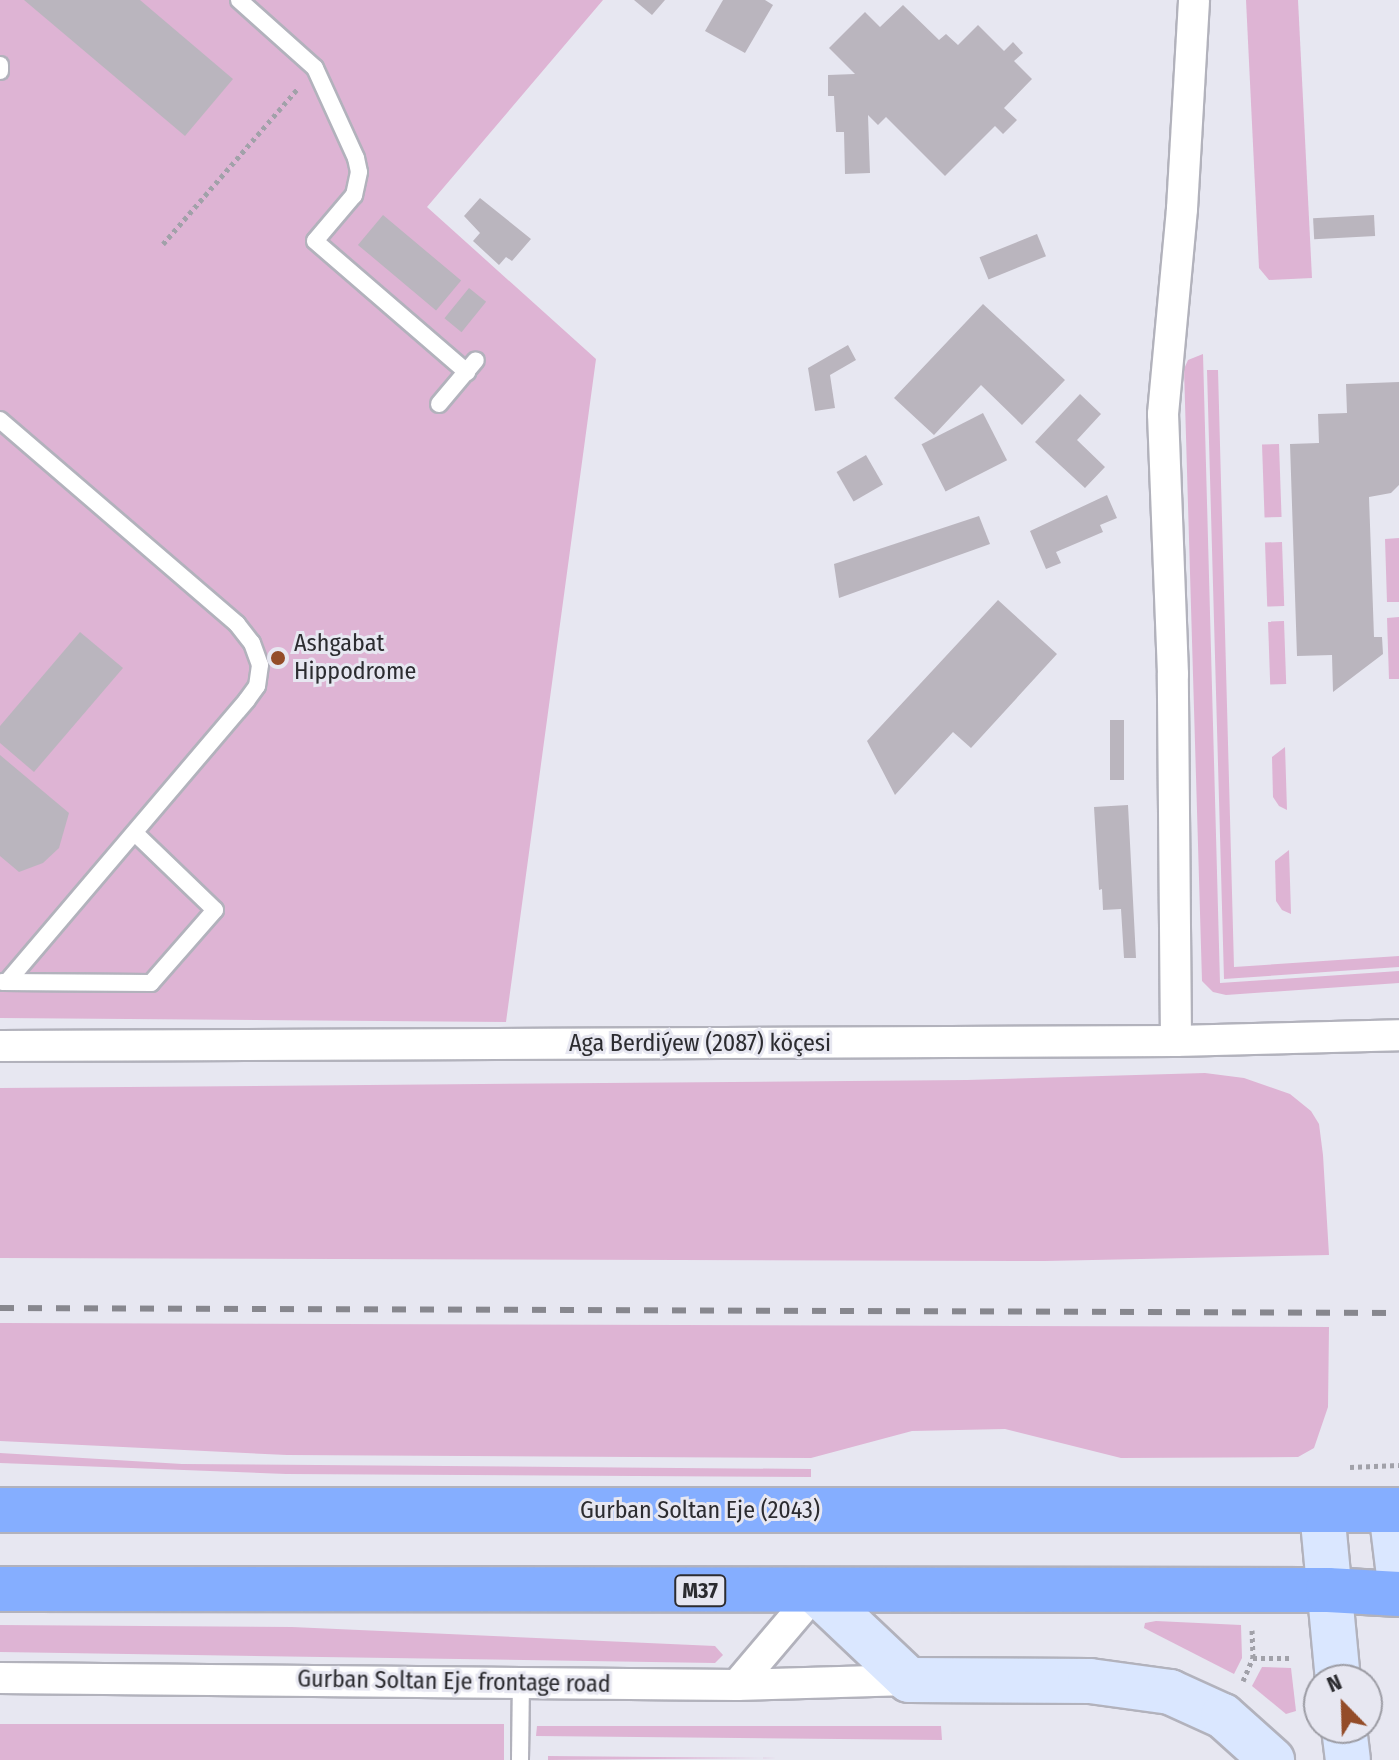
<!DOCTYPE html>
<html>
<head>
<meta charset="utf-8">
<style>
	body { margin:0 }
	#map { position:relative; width:1399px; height:1760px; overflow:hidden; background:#e7e7f1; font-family:"Fira Sans Condensed",sans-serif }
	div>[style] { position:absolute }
	.green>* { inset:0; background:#deb4d4; transform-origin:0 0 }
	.building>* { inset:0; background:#bab5be; transform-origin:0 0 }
	.path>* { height:5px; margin-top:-2.5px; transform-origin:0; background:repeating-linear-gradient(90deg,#a1a1a9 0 4px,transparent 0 8px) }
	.roads { filter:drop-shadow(2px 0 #b2b2bc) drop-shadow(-2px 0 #b2b2bc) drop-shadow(0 2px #b2b2bc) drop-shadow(0 -2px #b2b2bc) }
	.lane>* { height:16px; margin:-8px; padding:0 8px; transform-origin:8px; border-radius:8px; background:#fff }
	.street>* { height:30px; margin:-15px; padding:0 15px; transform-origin:15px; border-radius:15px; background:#fff }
	.secondary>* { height:44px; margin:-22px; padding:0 22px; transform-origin:22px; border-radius:22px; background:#dae7ff }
	.highway>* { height:44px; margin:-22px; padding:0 22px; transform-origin:22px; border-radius:22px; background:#85aeff }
	.rail>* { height:6px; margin-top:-3px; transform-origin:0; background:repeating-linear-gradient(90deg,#87878e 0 14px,transparent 0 28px) }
	.dots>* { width:22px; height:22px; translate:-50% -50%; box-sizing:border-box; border:4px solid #e7e7f1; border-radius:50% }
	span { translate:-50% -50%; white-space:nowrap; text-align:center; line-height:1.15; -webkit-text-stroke:6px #e7e7f1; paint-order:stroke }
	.shield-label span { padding:2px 6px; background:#e7e7f1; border:2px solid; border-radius:6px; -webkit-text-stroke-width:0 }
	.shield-label { font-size:22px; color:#2c2c30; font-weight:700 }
	.poi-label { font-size:24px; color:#2c2c30 }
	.left { translate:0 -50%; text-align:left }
	.street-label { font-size:24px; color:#2c2c30 }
	.north { position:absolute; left:1303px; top:1664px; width:80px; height:80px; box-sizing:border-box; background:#e7e7f1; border:2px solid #9c9ca4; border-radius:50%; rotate:337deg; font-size:22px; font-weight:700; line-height:32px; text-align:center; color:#2c2c30 }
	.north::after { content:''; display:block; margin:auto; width:28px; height:36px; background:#944c28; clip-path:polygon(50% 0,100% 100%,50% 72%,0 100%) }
</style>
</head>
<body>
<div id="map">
	<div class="green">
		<div style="clip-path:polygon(0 0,603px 0,427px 207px,596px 359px,506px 1022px,0 1018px)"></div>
		<div style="clip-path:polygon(1246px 0,1298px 0,1312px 278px,1269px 280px,1259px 268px)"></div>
		<div style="clip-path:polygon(1203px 354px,1220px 983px,1399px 971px,1399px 983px,1226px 995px,1213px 992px,1202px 981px,1184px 369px,1188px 360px)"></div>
		<div style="clip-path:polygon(1207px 370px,1218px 370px,1234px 967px,1399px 956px,1399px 967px,1224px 979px)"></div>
		<div style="left:1279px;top:444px;width:73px;height:17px;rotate:88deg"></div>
		<div style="clip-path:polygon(1399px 538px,1399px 602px,1387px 602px,1385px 539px)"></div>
		<div style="left:1282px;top:542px;width:64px;height:17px;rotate:88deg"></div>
		<div style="clip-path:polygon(1399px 617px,1399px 679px,1389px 679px,1387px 618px)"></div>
		<div style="left:1284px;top:621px;width:63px;height:16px;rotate:88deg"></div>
		<div style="clip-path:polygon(1285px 747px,1287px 810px,1279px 806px,1273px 797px,1272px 757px)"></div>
		<div style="clip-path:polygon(1289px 850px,1291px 914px,1282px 910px,1276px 901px,1275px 861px)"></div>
		<div style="clip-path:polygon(1205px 1073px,1244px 1078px,1290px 1094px,1311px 1111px,1319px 1124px,1323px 1155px,1329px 1255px,1045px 1261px,0 1258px,0 1088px,967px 1080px)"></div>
		<div style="clip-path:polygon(0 1323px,1329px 1327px,1328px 1407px,1314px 1448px,1298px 1457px,1121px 1458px,1005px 1429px,912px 1431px,811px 1458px,287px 1455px,0 1441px)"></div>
		<div style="clip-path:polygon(0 1453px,182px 1464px,811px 1469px,811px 1477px,286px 1474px,0 1463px)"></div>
		<div style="clip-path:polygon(1156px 1621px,1241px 1625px,1242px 1658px,1234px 1674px,1144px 1628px,1145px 1623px)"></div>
		<div style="clip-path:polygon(0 1625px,292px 1627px,715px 1646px,723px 1655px,715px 1663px,0 1652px)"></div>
		<div style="clip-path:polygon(1262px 1667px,1291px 1668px,1296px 1711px,1286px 1714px,1252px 1686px)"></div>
		<div style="left:504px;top:1724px;width:36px;height:504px;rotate:90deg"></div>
		<div style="clip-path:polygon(537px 1726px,941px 1726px,942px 1740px,536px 1736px)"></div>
		<div style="clip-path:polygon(548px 1756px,777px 1758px,548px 1760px)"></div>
	</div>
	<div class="building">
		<div style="clip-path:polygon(24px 0,140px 0,233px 79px,185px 136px)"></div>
		<div style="clip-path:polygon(634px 0,665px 0,652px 15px)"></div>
		<div style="clip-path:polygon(723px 0,765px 0,773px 5px,745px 53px,705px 31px)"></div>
		<div style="clip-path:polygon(903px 5px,939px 40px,946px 34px,958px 45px,978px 25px,1004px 51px,1013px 42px,1023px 53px,1014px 61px,1032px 79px,1004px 108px,1017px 120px,1003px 134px,995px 126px,945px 176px,886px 117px,878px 125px,868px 115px,870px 173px,845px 174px,844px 132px,836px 132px,834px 96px,828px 96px,828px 75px,855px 74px,829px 48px,865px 12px,880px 27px)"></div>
		<div style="clip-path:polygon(480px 198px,531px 239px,512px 261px,506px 257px,499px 265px,473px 241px,480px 233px,464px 216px)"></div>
		<div style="left:383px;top:215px;width:102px;height:39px;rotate:40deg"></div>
		<div style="left:1374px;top:215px;width:21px;height:61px;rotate:87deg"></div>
		<div style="left:1037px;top:234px;width:24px;height:62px;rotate:68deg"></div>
		<div style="left:469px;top:288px;width:22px;height:39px;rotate:39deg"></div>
		<div style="clip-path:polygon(983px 304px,1065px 380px,1022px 425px,981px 385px,934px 435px,894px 398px)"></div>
		<div style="clip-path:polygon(848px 345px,856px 360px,830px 375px,835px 408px,815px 411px,808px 368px)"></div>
		<div style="clip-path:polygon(1399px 382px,1399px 485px,1391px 493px,1369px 497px,1374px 637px,1382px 637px,1383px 654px,1333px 692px,1332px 655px,1297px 656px,1290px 444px,1319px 443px,1318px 414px,1347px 413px,1346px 384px)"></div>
		<div style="clip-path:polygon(1080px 394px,1101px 414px,1077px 440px,1105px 467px,1085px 488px,1035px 442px)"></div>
		<div style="left:983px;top:413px;width:53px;height:69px;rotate:63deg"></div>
		<div style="left:866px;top:455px;width:34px;height:34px;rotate:60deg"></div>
		<div style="clip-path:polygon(1107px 495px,1117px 518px,1100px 525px,1103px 532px,1056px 552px,1061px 563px,1046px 569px,1030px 531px)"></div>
		<div style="clip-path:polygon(979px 516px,990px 544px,839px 598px,834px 564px)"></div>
		<div style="clip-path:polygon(998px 600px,1057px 654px,971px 748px,953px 732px,895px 795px,867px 741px)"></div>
		<div style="clip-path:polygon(80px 632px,123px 668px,34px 772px,0 743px,0 726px)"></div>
		<div style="left:1110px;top:720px;width:14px;height:60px"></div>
		<div style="clip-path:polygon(0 755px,69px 813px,59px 848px,43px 863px,19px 872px,0 856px)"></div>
		<div style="clip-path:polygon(1128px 805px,1136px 958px,1124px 958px,1121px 909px,1103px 910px,1102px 889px,1099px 890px,1094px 807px)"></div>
	</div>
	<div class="path">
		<div style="left:163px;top:244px;width:206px;rotate:-49.1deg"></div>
		<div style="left:1350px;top:1467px;width:49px;rotate:-2.3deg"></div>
		<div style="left:1253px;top:1658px;width:37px"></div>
		<div style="left:1243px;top:1681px;width:25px;rotate:-67deg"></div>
		<div style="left:1253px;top:1658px;width:28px;rotate:-92deg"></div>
	</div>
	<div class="roads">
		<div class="lane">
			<div style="left:239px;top:0;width:102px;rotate:41.8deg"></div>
			<div style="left:315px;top:68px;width:99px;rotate:65.5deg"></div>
			<div style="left:356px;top:158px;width:14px;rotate:78deg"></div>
			<div style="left:359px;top:172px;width:24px;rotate:102deg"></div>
			<div style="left:354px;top:195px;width:60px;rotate:130.3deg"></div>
			<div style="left:315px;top:241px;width:201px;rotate:40.8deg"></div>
			<div style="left:0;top:65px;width:6px;rotate:90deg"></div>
			<div style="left:439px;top:404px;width:57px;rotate:-49.9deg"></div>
			<div style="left:0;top:420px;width:313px;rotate:40.7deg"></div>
			<div style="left:237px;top:624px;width:24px;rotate:52deg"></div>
			<div style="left:252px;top:643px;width:23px;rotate:70deg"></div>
			<div style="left:260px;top:665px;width:21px;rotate:98deg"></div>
			<div style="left:257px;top:686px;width:17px;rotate:126deg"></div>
			<div style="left:247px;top:700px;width:370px;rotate:130.4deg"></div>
			<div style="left:2px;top:982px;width:149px;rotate:0.4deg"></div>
			<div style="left:151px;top:983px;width:97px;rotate:-48.8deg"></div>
			<div style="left:215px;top:910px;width:111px;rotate:-136.1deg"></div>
			<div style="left:520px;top:1760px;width:77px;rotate:-89.3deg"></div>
		</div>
		<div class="street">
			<div style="left:1176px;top:1041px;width:367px;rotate:-90.5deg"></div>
			<div style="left:1173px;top:674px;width:260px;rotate:-92.2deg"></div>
			<div style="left:1163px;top:414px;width:206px;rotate:-84.7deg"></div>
			<div style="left:1182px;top:209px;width:209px;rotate:-86.7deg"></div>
			<div style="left:0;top:1046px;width:1176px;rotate:-0.24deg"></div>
			<div style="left:1176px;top:1041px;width:223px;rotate:-1.5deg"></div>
			<div style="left:0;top:1678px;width:737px;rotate:0.54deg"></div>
			<div style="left:737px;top:1685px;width:172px;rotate:-1.7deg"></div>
			<div style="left:737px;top:1685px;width:122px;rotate:-49.7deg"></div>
		</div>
		<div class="secondary">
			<div style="left:1391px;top:1510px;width:65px;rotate:83deg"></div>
			<div style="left:1322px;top:1511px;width:170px;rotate:84.6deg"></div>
			<div style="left:816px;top:1592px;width:128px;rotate:43.4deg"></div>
			<div style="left:909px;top:1680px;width:181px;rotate:0.3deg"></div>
			<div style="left:1090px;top:1681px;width:81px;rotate:7.8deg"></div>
			<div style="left:1170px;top:1692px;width:58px;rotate:24.4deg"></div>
			<div style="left:1223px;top:1716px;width:66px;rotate:41.9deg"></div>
			<div style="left:1344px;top:1728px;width:32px;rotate:83deg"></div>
		</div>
		<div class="highway">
			<div style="left:0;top:1510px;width:1399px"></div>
			<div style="left:0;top:1589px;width:1328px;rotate:0.04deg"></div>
			<div style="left:1328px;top:1590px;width:71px;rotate:3.2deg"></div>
		</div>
	</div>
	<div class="rail">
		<div style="left:0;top:1308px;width:1399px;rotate:0.2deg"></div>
	</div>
	<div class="dots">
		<div style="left:278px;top:658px;background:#944c28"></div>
	</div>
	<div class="shield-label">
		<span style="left:700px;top:1591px">M37</span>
	</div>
	<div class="poi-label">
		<span class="left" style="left:294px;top:658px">Ashgabat<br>Hippodrome</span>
	</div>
	<div class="street-label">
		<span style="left:700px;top:1044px">Aga Berdiýew (2087) köçesi</span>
		<span style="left:700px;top:1511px">Gurban Soltan Eje (2043)</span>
		<span style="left:454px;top:1682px;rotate:1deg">Gurban Soltan Eje frontage road</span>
	</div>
	<div class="north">N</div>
</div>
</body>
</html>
